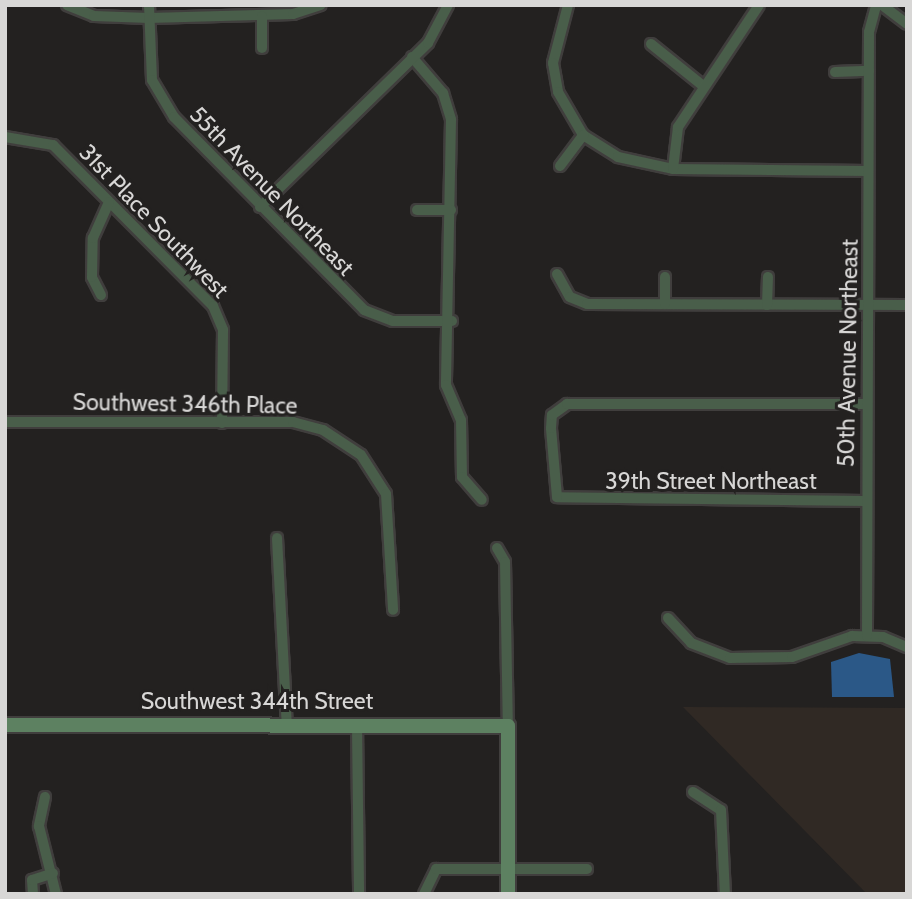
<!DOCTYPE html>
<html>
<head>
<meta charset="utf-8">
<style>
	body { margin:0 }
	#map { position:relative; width:912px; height:899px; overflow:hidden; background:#232120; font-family:Cabin,sans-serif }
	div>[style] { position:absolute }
	.built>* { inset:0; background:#302924 }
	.water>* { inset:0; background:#2b5887 }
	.roads { filter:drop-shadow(2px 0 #403e3d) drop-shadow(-2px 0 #403e3d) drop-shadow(0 2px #403e3d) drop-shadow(0 -2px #403e3d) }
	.street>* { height:10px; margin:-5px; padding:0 5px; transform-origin:5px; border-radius:5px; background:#495e4a }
	.secondary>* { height:14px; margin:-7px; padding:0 7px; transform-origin:7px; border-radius:7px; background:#5d8161 }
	span { translate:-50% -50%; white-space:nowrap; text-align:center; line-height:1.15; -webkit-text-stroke:6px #232120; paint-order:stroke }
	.street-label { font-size:23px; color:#d8d7d6 }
	.frame { position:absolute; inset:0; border:7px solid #d8d7d6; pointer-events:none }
</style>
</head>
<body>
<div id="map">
	<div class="built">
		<div style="clip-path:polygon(683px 707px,907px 708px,907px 894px,867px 894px)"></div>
	</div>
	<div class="water">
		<div style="clip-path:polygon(859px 653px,890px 659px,894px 697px,832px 697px,831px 662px)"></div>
	</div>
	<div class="roads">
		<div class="street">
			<div style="left:67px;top:5px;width:29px;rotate:22deg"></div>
			<div style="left:94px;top:16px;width:55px;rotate:2.1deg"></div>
			<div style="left:149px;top:18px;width:144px;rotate:-1.6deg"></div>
			<div style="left:293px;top:14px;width:29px;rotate:-18deg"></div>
			<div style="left:149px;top:5px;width:75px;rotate:87.7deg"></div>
			<div style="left:152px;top:80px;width:43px;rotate:59.3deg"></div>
			<div style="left:174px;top:117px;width:271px;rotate:45.4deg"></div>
			<div style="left:364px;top:310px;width:31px;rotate:21deg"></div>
			<div style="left:393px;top:321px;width:59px"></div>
			<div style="left:568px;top:5px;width:60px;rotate:104.5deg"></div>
			<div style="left:553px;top:63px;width:29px;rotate:80deg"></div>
			<div style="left:558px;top:92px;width:50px;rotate:59.8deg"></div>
			<div style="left:583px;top:135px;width:41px;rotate:32.2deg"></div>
			<div style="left:618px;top:157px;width:56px;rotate:12.3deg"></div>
			<div style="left:673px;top:169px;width:195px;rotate:0.6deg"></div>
			<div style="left:882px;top:5px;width:31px;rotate:37deg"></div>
			<div style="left:262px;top:16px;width:32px;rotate:90deg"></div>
			<div style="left:651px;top:44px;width:65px;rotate:38.8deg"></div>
			<div style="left:412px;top:57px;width:48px;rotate:49.3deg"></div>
			<div style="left:443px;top:93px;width:28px;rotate:73deg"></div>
			<div style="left:451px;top:120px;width:265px;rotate:91.1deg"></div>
			<div style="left:446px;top:385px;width:38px;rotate:67deg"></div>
			<div style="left:461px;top:420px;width:57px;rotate:89deg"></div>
			<div style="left:462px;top:477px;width:30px;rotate:49deg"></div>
			<div style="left:835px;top:72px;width:34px;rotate:-2deg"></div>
			<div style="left:5px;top:137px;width:49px;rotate:9.5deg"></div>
			<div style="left:53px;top:145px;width:227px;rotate:45.2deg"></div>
			<div style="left:213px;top:306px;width:26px;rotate:67deg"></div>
			<div style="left:223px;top:330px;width:93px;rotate:90.6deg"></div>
			<div style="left:560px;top:166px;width:39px;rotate:-53deg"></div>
			<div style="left:673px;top:169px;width:42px;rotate:-83.2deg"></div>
			<div style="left:678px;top:127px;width:146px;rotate:-56.4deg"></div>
			<div style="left:260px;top:207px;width:235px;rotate:-44.3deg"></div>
			<div style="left:428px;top:43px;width:43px;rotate:-62.2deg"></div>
			<div style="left:417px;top:210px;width:34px"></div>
			<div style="left:557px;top:274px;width:26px;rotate:61deg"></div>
			<div style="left:570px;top:297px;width:18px;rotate:22deg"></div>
			<div style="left:587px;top:304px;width:320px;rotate:0.2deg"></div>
			<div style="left:665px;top:277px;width:27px;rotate:90deg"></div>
			<div style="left:101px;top:295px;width:20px;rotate:-117deg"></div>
			<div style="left:92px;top:277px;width:39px;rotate:-89deg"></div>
			<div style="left:93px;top:238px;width:39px;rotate:-66deg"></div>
			<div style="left:767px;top:305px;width:28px;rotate:-88deg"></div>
			<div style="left:5px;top:422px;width:288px"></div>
			<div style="left:293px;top:422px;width:31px;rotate:15deg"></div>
			<div style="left:323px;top:430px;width:45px;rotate:33.3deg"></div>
			<div style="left:361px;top:455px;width:46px;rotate:57.3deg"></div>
			<div style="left:386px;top:494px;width:116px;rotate:86.5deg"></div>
			<div style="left:865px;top:501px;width:308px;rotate:-179.3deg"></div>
			<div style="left:557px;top:497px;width:69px;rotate:-95deg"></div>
			<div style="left:551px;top:428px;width:13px;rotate:-86deg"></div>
			<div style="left:552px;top:415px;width:19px;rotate:-36deg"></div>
			<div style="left:567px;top:404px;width:300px"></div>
			<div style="left:277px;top:538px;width:188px;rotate:87deg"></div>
			<div style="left:497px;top:548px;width:16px;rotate:60deg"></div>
			<div style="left:505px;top:562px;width:164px;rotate:89deg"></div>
			<div style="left:668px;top:618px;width:34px;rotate:47deg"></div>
			<div style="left:691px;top:643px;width:42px;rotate:21deg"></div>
			<div style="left:730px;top:658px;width:62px;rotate:-0.9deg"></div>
			<div style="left:792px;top:657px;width:64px;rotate:-19.3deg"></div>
			<div style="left:852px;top:636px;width:31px;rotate:2deg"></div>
			<div style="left:883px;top:637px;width:26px;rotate:23deg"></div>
			<div style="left:867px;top:636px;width:604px;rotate:-89.81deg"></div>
			<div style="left:869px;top:32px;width:28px;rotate:-75deg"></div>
			<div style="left:357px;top:725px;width:169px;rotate:89.3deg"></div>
			<div style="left:693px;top:792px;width:33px;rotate:33deg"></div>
			<div style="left:721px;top:810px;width:84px;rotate:87.3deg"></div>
			<div style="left:45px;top:797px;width:30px;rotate:102deg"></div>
			<div style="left:39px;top:826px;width:70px;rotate:76deg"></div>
			<div style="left:33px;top:894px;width:14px;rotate:-94deg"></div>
			<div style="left:32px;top:880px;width:22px;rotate:-18deg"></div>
			<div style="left:424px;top:894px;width:28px;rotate:-64deg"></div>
			<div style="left:436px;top:869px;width:151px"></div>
		</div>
		<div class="secondary">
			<div style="left:5px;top:725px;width:503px;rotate:0.11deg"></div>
			<div style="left:508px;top:726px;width:168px;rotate:90deg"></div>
		</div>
	</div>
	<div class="street-label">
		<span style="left:272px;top:191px;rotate:46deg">55th Avenue Northeast</span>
		<span style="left:154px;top:221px;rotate:46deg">31st Place Southwest</span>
		<span style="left:848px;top:353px;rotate:-89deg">50th Avenue Northeast</span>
		<span style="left:185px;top:404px;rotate:1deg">Southwest 346th Place</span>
		<span style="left:711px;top:481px">39th Street Northeast</span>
		<span style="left:257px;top:701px">Southwest 344th Street</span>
	</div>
	<div class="frame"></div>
</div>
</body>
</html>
